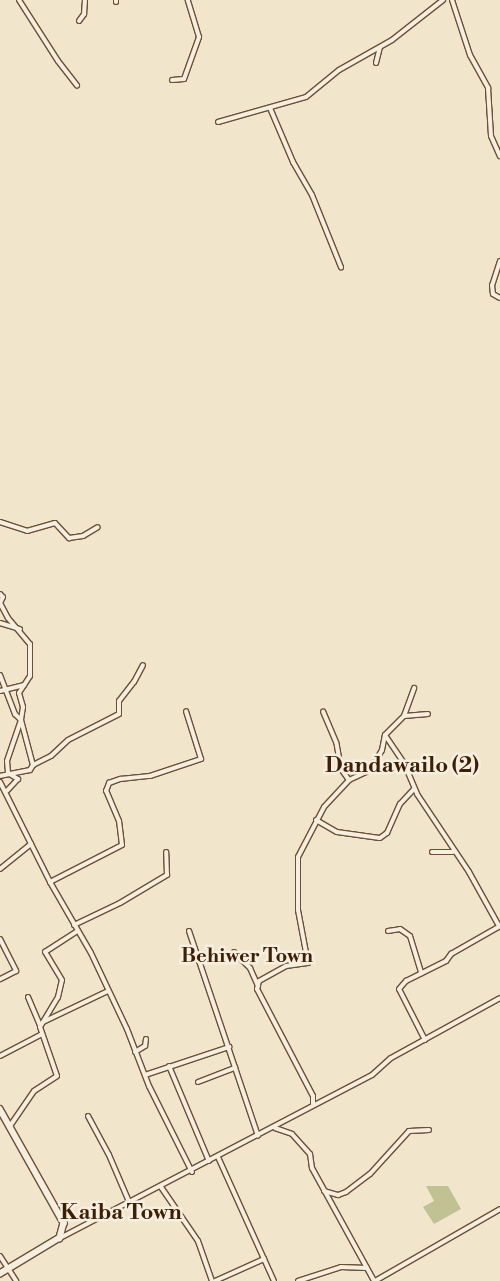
<!DOCTYPE html>
<html>
<head>
<meta charset="utf-8">
<style>
	body { margin:0 }
	#map { position:relative; width:500px; height:1281px; overflow:hidden; background:#f1e5cc; font-family:"Libre Bodoni",serif }
	div>[style] { position:absolute }
	.green>* { inset:0; background:#c1c293 }
	.roads { filter:drop-shadow(1px 0 #695036) drop-shadow(-1px 0 #695036) drop-shadow(0 1px #695036) drop-shadow(0 -1px #695036) }
	.street>* { height:4px; margin:-2px; padding:0 2px; transform-origin:2px; border-radius:2px; background:#f6eede }
	.secondary>* { height:5.5px; margin:-2.75px; padding:0 2.75px; transform-origin:2.75px; border-radius:2.75px; background:#f6eede }
	span { translate:-50% -50%; white-space:nowrap; text-align:center; line-height:1.15; -webkit-text-stroke:5px #f6eede; paint-order:stroke }
	.quarter-label { font-size:20px; color:#3c1f04; font-weight:700 }
	.district-label { font-size:22px; color:#3c1f04; font-weight:700 }
</style>
</head>
<body>
<div id="map">
	<div class="green">
		<div style="clip-path:polygon(426px 1186px,448px 1186px,461px 1209px,434px 1224px,423px 1207px,434px 1201px)"></div>
	</div>
	<div class="roads">
		<div class="street">
			<div style="left:19px;top:0;width:72px;rotate:57.4deg"></div>
			<div style="left:58px;top:61px;width:31px;rotate:52deg"></div>
			<div style="left:452px;top:0;width:58px;rotate:71.9deg"></div>
			<div style="left:470px;top:55px;width:38px;rotate:61deg"></div>
			<div style="left:488px;top:88px;width:48px;rotate:86.4deg"></div>
			<div style="left:491px;top:136px;width:22px;rotate:66deg"></div>
			<div style="left:116px;top:2px;width:2px;rotate:-90deg"></div>
			<div style="left:79px;top:21px;width:9px;rotate:-54deg"></div>
			<div style="left:84px;top:14px;width:14px;rotate:-86deg"></div>
			<div style="left:376px;top:63px;width:16px;rotate:-76deg"></div>
			<div style="left:172px;top:80px;width:12px;rotate:-5deg"></div>
			<div style="left:184px;top:79px;width:45px;rotate:-70.3deg"></div>
			<div style="left:199px;top:37px;width:39px;rotate:-107deg"></div>
			<div style="left:270px;top:108px;width:59px;rotate:66.9deg"></div>
			<div style="left:293px;top:162px;width:38px;rotate:60deg"></div>
			<div style="left:312px;top:195px;width:78px;rotate:68.1deg"></div>
			<div style="left:218px;top:122px;width:91px;rotate:-15.9deg"></div>
			<div style="left:306px;top:97px;width:43px;rotate:-39.3deg"></div>
			<div style="left:339px;top:70px;width:61px;rotate:-29.5deg"></div>
			<div style="left:392px;top:40px;width:65px;rotate:-38.1deg"></div>
			<div style="left:500px;top:261px;width:25px;rotate:108deg"></div>
			<div style="left:492px;top:285px;width:9px;rotate:84deg"></div>
			<div style="left:493px;top:294px;width:8px;rotate:30deg"></div>
			<div style="left:0;top:522px;width:28px;rotate:18deg"></div>
			<div style="left:27px;top:531px;width:29px;rotate:-16deg"></div>
			<div style="left:55px;top:523px;width:21px;rotate:47deg"></div>
			<div style="left:69px;top:538px;width:14px;rotate:-8deg"></div>
			<div style="left:83px;top:536px;width:17px;rotate:-31deg"></div>
			<div style="left:0;top:594px;width:4px;rotate:45deg"></div>
			<div style="left:3px;top:597px;width:7px;rotate:117deg"></div>
			<div style="left:0;top:603px;width:17px;rotate:62deg"></div>
			<div style="left:8px;top:618px;width:34px;rotate:50deg"></div>
			<div style="left:30px;top:644px;width:32px;rotate:90deg"></div>
			<div style="left:30px;top:676px;width:20px;rotate:123deg"></div>
			<div style="left:19px;top:693px;width:15px;rotate:74deg"></div>
			<div style="left:23px;top:707px;width:13px;rotate:99deg"></div>
			<div style="left:21px;top:720px;width:43px;rotate:108.9deg"></div>
			<div style="left:7px;top:761px;width:12px;rotate:85deg"></div>
			<div style="left:8px;top:773px;width:12px;rotate:31deg"></div>
			<div style="left:18px;top:779px;width:16px;rotate:133deg"></div>
			<div style="left:0;top:623px;width:21px;rotate:17deg"></div>
			<div style="left:0;top:675px;width:42px;rotate:69deg"></div>
			<div style="left:15px;top:714px;width:8px;rotate:45deg"></div>
			<div style="left:21px;top:720px;width:47px;rotate:75.1deg"></div>
			<div style="left:33px;top:765px;width:6px;rotate:121deg"></div>
			<div style="left:30px;top:770px;width:31px;rotate:169deg"></div>
			<div style="left:0;top:691px;width:25px;rotate:-14deg"></div>
			<div style="left:404px;top:716px;width:24px;rotate:-5deg"></div>
			<div style="left:385px;top:735px;width:34px;rotate:56deg"></div>
			<div style="left:404px;top:763px;width:34px;rotate:67deg"></div>
			<div style="left:417px;top:794px;width:94px;rotate:56.3deg"></div>
			<div style="left:469px;top:872px;width:62px;rotate:60.9deg"></div>
			<div style="left:33px;top:765px;width:20px;rotate:-27deg"></div>
			<div style="left:51px;top:756px;width:23px;rotate:-43deg"></div>
			<div style="left:68px;top:740px;width:57px;rotate:-27deg"></div>
			<div style="left:119px;top:714px;width:13px;rotate:-90deg"></div>
			<div style="left:119px;top:701px;width:24px;rotate:-52deg"></div>
			<div style="left:134px;top:682px;width:19px;rotate:-62deg"></div>
			<div style="left:349px;top:780px;width:19px;rotate:-25deg"></div>
			<div style="left:366px;top:772px;width:13px;rotate:-48deg"></div>
			<div style="left:375px;top:762px;width:14px;rotate:-60deg"></div>
			<div style="left:382px;top:750px;width:15px;rotate:-79deg"></div>
			<div style="left:385px;top:735px;width:27px;rotate:-45deg"></div>
			<div style="left:404px;top:716px;width:30px;rotate:-70deg"></div>
			<div style="left:0;top:782px;width:112px;rotate:63.4deg"></div>
			<div style="left:50px;top:882px;width:82px;rotate:60deg"></div>
			<div style="left:91px;top:953px;width:84px;rotate:64.7deg"></div>
			<div style="left:127px;top:1029px;width:61px;rotate:68.9deg"></div>
			<div style="left:149px;top:1086px;width:96px;rotate:63.4deg"></div>
			<div style="left:316px;top:820px;width:24px;rotate:30deg"></div>
			<div style="left:337px;top:832px;width:43px;rotate:7.9deg"></div>
			<div style="left:380px;top:838px;width:9px;rotate:-36deg"></div>
			<div style="left:387px;top:833px;width:32px;rotate:-66deg"></div>
			<div style="left:400px;top:804px;width:21px;rotate:-47deg"></div>
			<div style="left:432px;top:852px;width:21px"></div>
			<div style="left:0;top:869px;width:40px;rotate:-39deg"></div>
			<div style="left:50px;top:882px;width:81px;rotate:-27.2deg"></div>
			<div style="left:122px;top:845px;width:24px;rotate:-97deg"></div>
			<div style="left:119px;top:821px;width:33px;rotate:-113deg"></div>
			<div style="left:106px;top:791px;width:9px;rotate:-69deg"></div>
			<div style="left:109px;top:783px;width:12px;rotate:-20deg"></div>
			<div style="left:120px;top:779px;width:30px;rotate:-6deg"></div>
			<div style="left:150px;top:776px;width:54px;rotate:-18.4deg"></div>
			<div style="left:201px;top:759px;width:50px;rotate:-107.4deg"></div>
			<div style="left:74px;top:925px;width:51px;rotate:-25.6deg"></div>
			<div style="left:120px;top:903px;width:55px;rotate:-30.8deg"></div>
			<div style="left:167px;top:875px;width:23px;rotate:-92deg"></div>
			<div style="left:189px;top:931px;width:216px;rotate:71.4deg"></div>
			<div style="left:388px;top:931px;width:12px;rotate:-9deg"></div>
			<div style="left:400px;top:929px;width:12px;rotate:35deg"></div>
			<div style="left:410px;top:936px;width:39px;rotate:73deg"></div>
			<div style="left:0;top:939px;width:36px;rotate:63deg"></div>
			<div style="left:16px;top:971px;width:18px;rotate:153deg"></div>
			<div style="left:234px;top:952px;width:23px;rotate:45deg"></div>
			<div style="left:250px;top:968px;width:20px;rotate:66deg"></div>
			<div style="left:28px;top:997px;width:30px;rotate:67deg"></div>
			<div style="left:43px;top:1022px;width:72px;rotate:-25.5deg"></div>
			<div style="left:425px;top:1040px;width:57px;rotate:-117deg"></div>
			<div style="left:399px;top:989px;width:11px;rotate:-49deg"></div>
			<div style="left:406px;top:981px;width:45px;rotate:-26.6deg"></div>
			<div style="left:446px;top:961px;width:9px;rotate:-54deg"></div>
			<div style="left:451px;top:954px;width:56px;rotate:-29.7deg"></div>
			<div style="left:135px;top:1052px;width:12px;rotate:-31deg"></div>
			<div style="left:145px;top:1046px;width:7px;rotate:-82deg"></div>
			<div style="left:0;top:1056px;width:47px;rotate:-27.6deg"></div>
			<div style="left:169px;top:1066px;width:103px;rotate:67.2deg"></div>
			<div style="left:145px;top:1075px;width:89px;rotate:-18.4deg"></div>
			<div style="left:198px;top:1082px;width:40px;rotate:-21deg"></div>
			<div style="left:313px;top:1104px;width:8px;rotate:-90deg"></div>
			<div style="left:313px;top:1096px;width:121px;rotate:-117.6deg"></div>
			<div style="left:257px;top:989px;width:8px;rotate:-76deg"></div>
			<div style="left:259px;top:981px;width:31px;rotate:-29deg"></div>
			<div style="left:286px;top:966px;width:22px;rotate:-8deg"></div>
			<div style="left:308px;top:963px;width:54px;rotate:-100.7deg"></div>
			<div style="left:298px;top:910px;width:53px;rotate:-90deg"></div>
			<div style="left:298px;top:857px;width:56px;rotate:-62.5deg"></div>
			<div style="left:324px;top:807px;width:37px;rotate:-47deg"></div>
			<div style="left:349px;top:780px;width:14px;rotate:-126deg"></div>
			<div style="left:341px;top:769px;width:27px;rotate:-100deg"></div>
			<div style="left:336px;top:742px;width:33px;rotate:-113deg"></div>
			<div style="left:88px;top:1116px;width:44px;rotate:61.7deg"></div>
			<div style="left:109px;top:1155px;width:53px;rotate:66.8deg"></div>
			<div style="left:10px;top:1126px;width:42px;rotate:-55.6deg"></div>
			<div style="left:34px;top:1091px;width:27px;rotate:-33deg"></div>
			<div style="left:57px;top:1076px;width:52px;rotate:-109.1deg"></div>
			<div style="left:40px;top:1027px;width:35px;rotate:-59deg"></div>
			<div style="left:58px;top:997px;width:17px;rotate:-77deg"></div>
			<div style="left:62px;top:980px;width:33px;rotate:-121deg"></div>
			<div style="left:45px;top:952px;width:38px;rotate:-33deg"></div>
			<div style="left:275px;top:1128px;width:18px;rotate:19deg"></div>
			<div style="left:292px;top:1134px;width:27px;rotate:48deg"></div>
			<div style="left:310px;top:1154px;width:14px;rotate:82deg"></div>
			<div style="left:312px;top:1168px;width:129px;rotate:61.2deg"></div>
			<div style="left:218px;top:1157px;width:136px;rotate:65.7deg"></div>
			<div style="left:161px;top:1187px;width:65px;rotate:55.6deg"></div>
			<div style="left:198px;top:1241px;width:42px;rotate:70.7deg"></div>
			<div style="left:324px;top:1191px;width:15px;rotate:16deg"></div>
			<div style="left:338px;top:1195px;width:9px;rotate:-21deg"></div>
			<div style="left:346px;top:1192px;width:30px;rotate:-37deg"></div>
			<div style="left:370px;top:1174px;width:58px;rotate:-47.8deg"></div>
			<div style="left:409px;top:1131px;width:20px;rotate:-3deg"></div>
			<div style="left:60px;top:1238px;width:352px;rotate:-27.6deg"></div>
			<div style="left:372px;top:1075px;width:25px;rotate:-42deg"></div>
			<div style="left:391px;top:1058px;width:124px;rotate:-28.8deg"></div>
			<div style="left:0;top:1256px;width:30px;rotate:57deg"></div>
			<div style="left:215px;top:1281px;width:54px;rotate:-24.2deg"></div>
			<div style="left:298px;top:1281px;width:45px;rotate:-18deg"></div>
			<div style="left:341px;top:1267px;width:26px;rotate:2deg"></div>
			<div style="left:375px;top:1281px;width:144px;rotate:-29.9deg"></div>
		</div>
		<div class="secondary">
			<div style="left:0;top:1109px;width:131px;rotate:60.7deg"></div>
			<div style="left:64px;top:1223px;width:16px;rotate:105deg"></div>
			<div style="left:60px;top:1238px;width:70px;rotate:149deg"></div>
		</div>
	</div>
	<div class="quarter-label">
		<span style="left:247px;top:956px">Behiwer Town</span>
	</div>
	<div class="district-label">
		<span style="left:402px;top:766px">Dandawailo (2)</span>
		<span style="left:121px;top:1213px">Kaiba Town</span>
	</div>
</div>
</body>
</html>
